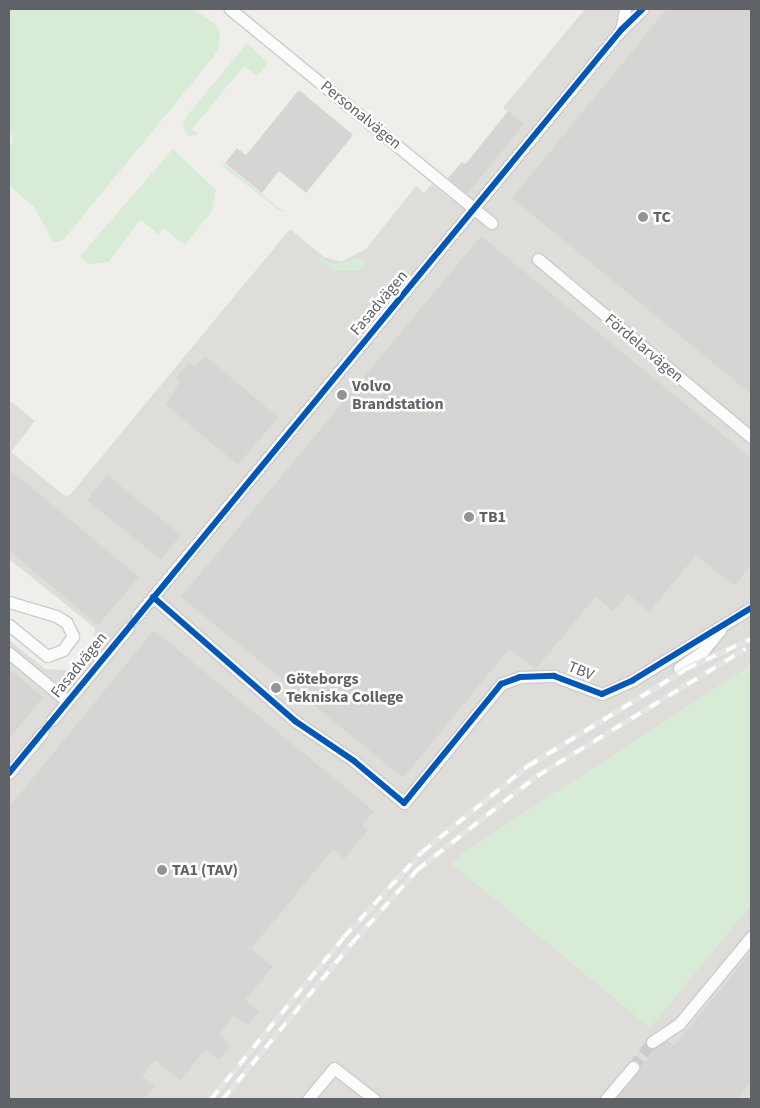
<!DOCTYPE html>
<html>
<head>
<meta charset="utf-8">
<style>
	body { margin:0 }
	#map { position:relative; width:760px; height:1108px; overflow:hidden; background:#efeeea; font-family:"Source Sans 3",sans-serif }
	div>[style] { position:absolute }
	.industrial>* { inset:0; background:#dfddda }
	.green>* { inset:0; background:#d8ebd6 }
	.building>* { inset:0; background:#d6d5d3; transform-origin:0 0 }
	.minor-tunnel>* { height:11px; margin-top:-5.5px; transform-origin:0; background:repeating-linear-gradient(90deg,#cbcbca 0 11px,transparent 0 16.5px) }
	.roads { filter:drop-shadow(1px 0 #cbcccc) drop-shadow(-1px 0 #cbcccc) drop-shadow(0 1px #cbcccc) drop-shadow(0 -1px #cbcccc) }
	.minor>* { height:11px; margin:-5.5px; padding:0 5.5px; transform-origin:5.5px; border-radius:5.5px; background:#fdfcfc }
	.rail>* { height:5.5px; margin-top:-2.75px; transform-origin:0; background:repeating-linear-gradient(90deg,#fff 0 11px,#e4e4e4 0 22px); box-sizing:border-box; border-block:1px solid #e4e4e4 }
	.cycleway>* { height:6px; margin:-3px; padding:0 3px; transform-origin:3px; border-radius:3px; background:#0057b8 }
	.dots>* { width:14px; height:14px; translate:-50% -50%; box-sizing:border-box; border:2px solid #fff; border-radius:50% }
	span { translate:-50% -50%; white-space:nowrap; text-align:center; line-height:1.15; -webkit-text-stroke:5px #fff; paint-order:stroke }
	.street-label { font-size:16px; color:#5f6368 }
	.poi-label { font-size:16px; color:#5f6368; font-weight:700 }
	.left { translate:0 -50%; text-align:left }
	.frame { position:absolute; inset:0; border:10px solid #5f6368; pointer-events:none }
</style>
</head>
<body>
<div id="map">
	<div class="industrial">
		<div style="clip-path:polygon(585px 9px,751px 9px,751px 1099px,9px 1099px,9px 640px,45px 669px,69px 670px,94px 638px,95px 628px,9px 559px,9px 400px,35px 421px,11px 452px,65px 496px,70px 495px,290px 229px,324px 257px,341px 262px,366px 249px,416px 186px,424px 193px,432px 184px,451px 200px,455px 195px,443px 185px,462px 162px,466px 164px,508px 112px,503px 108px)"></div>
	</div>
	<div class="green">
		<div style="clip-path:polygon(9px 9px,192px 9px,217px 25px,220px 35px,218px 50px,211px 60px,64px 239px,54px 243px,34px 207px,9px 185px,9px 148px,13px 140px,9px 127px)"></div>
		<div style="clip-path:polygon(247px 43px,268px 63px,257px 76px,244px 66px,192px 129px,198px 135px,188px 136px,183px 126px,186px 117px)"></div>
		<div style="clip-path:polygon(173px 149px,216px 190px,212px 211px,185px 245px,163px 228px,158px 234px,140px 219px,109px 262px,89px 264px,80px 256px)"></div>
		<div style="clip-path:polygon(224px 163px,283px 211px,283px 213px,223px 167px)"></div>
		<div style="clip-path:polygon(315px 256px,334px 264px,360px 258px,366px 263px,359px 271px,333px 271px)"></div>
		<div style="clip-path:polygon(751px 665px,751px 905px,650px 1028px,452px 864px,464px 852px)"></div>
	</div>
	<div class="building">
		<div style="clip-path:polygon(667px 9px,751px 9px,751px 394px,512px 198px)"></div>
		<div style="clip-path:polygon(299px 90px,353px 135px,306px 193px,279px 171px,262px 193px,225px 163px,237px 148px,246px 155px)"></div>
		<div style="clip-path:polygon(508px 111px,524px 124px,467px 194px,448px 178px,462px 162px,465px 165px)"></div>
		<div style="clip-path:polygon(481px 236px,751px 458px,751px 565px,734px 586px,696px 555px,649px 612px,628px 594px,613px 611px,596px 596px,536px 669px,509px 649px,403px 778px,181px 597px)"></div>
		<div style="clip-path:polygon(205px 356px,278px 417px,238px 465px,166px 405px,180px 381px,176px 378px,189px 363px,195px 367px)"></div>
		<div style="clip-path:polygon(9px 469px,139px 577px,98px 625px,9px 551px)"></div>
		<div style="left:107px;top:475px;width:95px;height:32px;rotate:39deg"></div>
		<div style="clip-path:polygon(154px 630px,374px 811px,362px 825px,368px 830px,344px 859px,333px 849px,251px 949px,273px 967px,245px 1000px,259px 1011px,248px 1025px,234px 1015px,219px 1034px,230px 1047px,219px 1060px,206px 1049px,180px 1080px,155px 1060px,142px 1076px,155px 1086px,144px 1099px,9px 1099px,9px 807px)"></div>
		<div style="clip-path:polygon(9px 669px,43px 697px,9px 739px)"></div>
		<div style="clip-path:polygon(751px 952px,751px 1082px,737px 1099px,616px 1099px,654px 1049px,668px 1040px,674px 1046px)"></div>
	</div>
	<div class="minor-tunnel">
		<div style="left:633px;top:1067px;width:31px;rotate:-53deg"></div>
	</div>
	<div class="roads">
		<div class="minor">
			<div style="left:230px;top:9px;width:338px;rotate:39.3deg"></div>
			<div style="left:621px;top:30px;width:21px;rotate:-79deg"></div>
			<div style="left:538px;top:259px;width:278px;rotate:39.9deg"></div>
			<div style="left:153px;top:597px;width:189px;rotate:41.1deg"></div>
			<div style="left:295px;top:721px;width:71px;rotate:34.1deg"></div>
			<div style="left:354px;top:761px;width:65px;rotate:40deg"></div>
			<div style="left:404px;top:803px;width:154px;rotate:-50.8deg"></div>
			<div style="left:501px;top:684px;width:20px;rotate:-20deg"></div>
			<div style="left:520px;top:677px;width:34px;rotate:-2deg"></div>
			<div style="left:554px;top:676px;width:51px;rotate:20.6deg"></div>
			<div style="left:602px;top:694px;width:34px;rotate:-24deg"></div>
			<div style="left:633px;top:680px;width:138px;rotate:-31.4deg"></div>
			<div style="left:9px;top:602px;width:49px;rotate:16.6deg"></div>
			<div style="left:56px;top:616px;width:12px;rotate:31deg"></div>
			<div style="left:66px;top:622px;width:16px;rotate:63deg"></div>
			<div style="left:73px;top:636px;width:17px;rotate:126deg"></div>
			<div style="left:63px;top:650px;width:17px;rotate:159deg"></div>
			<div style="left:47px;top:656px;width:49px;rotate:-140.8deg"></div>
			<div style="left:137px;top:616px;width:760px;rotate:-50.45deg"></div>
			<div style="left:621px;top:30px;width:30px;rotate:-44deg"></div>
			<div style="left:9px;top:653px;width:75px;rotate:39.6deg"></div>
			<div style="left:679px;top:668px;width:29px;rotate:-35deg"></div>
			<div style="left:703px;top:651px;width:27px;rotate:-51deg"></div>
			<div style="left:52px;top:720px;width:119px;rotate:-50.4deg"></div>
			<div style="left:9px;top:773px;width:53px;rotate:-50.3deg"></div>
			<div style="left:652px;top:1042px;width:32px;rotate:-34deg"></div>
			<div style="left:679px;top:1024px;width:113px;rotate:-50.4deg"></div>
			<div style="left:308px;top:1099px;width:40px;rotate:-50deg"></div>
			<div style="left:334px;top:1068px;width:51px;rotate:37.8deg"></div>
			<div style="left:606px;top:1099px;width:42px;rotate:-49.8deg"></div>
		</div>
	</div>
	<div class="rail">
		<div style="left:211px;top:1099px;width:210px;rotate:-50.6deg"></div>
		<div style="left:344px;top:937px;width:115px;rotate:-47.5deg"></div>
		<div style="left:422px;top:852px;width:136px;rotate:-39.1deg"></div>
		<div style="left:528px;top:766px;width:185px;rotate:-31.5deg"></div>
		<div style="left:686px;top:669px;width:72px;rotate:-24.8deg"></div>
		<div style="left:223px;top:1099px;width:202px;rotate:-50.4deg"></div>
		<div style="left:352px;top:943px;width:98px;rotate:-48.3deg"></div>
		<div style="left:417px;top:870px;width:152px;rotate:-38.1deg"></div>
		<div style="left:537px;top:776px;width:244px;rotate:-31.4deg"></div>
	</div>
	<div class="cycleway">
		<div style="left:153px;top:597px;width:189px;rotate:41.1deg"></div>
		<div style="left:295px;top:721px;width:71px;rotate:34.1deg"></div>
		<div style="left:354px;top:761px;width:65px;rotate:40deg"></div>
		<div style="left:404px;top:803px;width:154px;rotate:-50.8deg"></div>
		<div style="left:501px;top:684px;width:20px;rotate:-20deg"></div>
		<div style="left:520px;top:677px;width:34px;rotate:-2deg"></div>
		<div style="left:554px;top:676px;width:51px;rotate:20.6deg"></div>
		<div style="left:602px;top:694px;width:34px;rotate:-24deg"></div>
		<div style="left:633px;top:680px;width:138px;rotate:-31.4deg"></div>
		<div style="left:9px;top:773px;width:963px;rotate:-50.52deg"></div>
		<div style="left:621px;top:30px;width:30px;rotate:-44deg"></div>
	</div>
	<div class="dots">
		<div style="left:643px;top:217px;background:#919496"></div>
		<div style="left:342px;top:395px;background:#919496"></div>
		<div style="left:469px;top:517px;background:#919496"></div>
		<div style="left:276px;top:688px;background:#919496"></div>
		<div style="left:162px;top:870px;background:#919496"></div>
	</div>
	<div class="street-label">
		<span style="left:361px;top:115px;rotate:39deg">Personalvägen</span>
		<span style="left:379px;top:303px;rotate:-50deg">Fasadvägen</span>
		<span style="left:644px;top:348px;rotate:40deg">Fördelarvägen</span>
		<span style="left:79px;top:665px;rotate:-51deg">Fasadvägen</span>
		<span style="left:581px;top:671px;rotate:22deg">TBV</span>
	</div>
	<div class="poi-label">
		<span class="left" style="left:653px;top:217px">TC</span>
		<span class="left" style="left:352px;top:395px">Volvo<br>Brandstation</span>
		<span class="left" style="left:479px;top:517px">TB1</span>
		<span class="left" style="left:286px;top:688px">Göteborgs<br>Tekniska College</span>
		<span class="left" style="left:172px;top:870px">TA1 (TAV)</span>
	</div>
	<div class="frame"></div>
</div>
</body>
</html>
